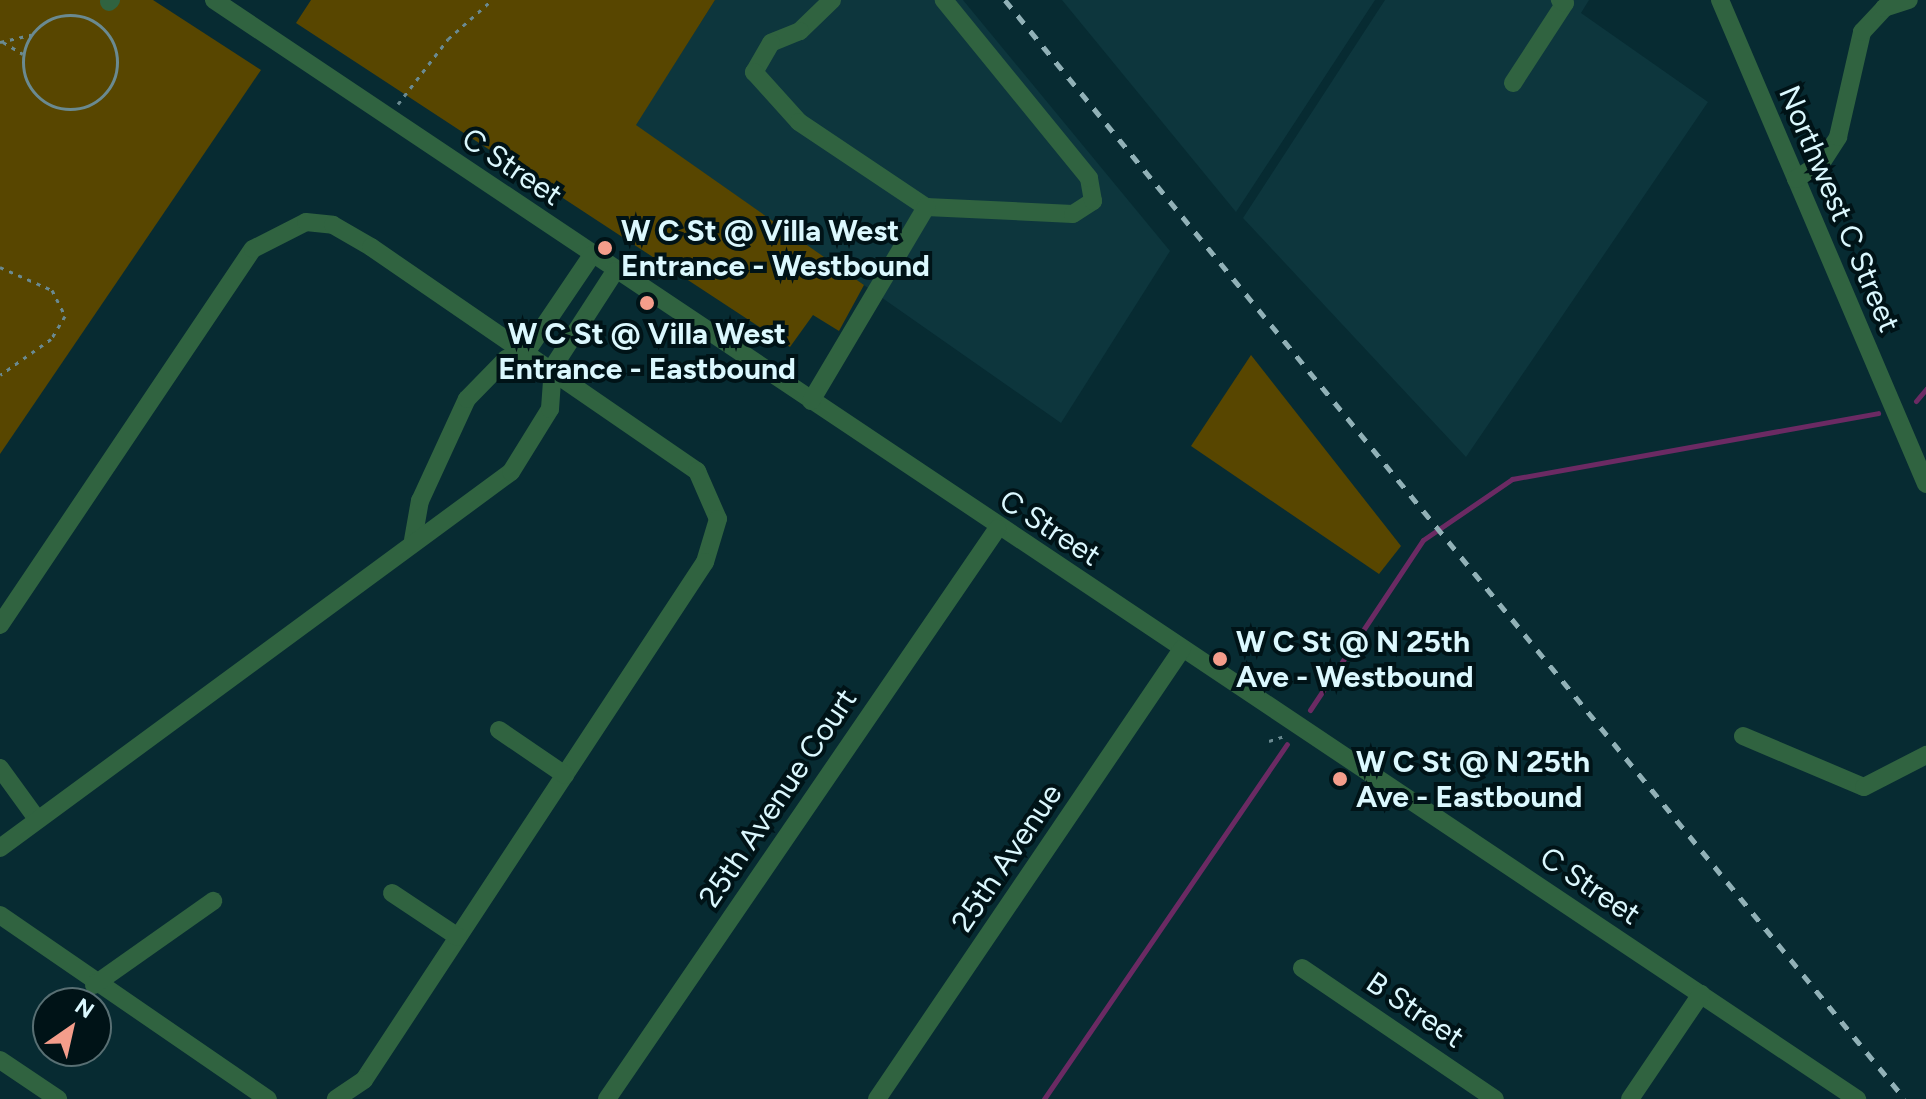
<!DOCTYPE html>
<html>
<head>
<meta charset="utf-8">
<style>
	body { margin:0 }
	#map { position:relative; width:1926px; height:1099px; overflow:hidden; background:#072b32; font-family:Figtree,sans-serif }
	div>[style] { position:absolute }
	.built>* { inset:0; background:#0d363d }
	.green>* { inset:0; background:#584600 }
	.stream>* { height:5px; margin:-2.5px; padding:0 2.5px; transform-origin:2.5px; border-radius:2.5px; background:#6b2a63 }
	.path>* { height:3px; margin-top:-1.5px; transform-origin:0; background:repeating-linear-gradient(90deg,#6a8a91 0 4px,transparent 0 10px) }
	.path>.ring { margin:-1.5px; padding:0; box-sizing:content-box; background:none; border:3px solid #6a8a91; border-radius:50% }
	.minor>* { height:18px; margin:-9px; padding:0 9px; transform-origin:9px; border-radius:9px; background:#306340 }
	.rail>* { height:5px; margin-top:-2.5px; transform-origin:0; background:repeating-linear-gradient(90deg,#91b1b7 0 10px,transparent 0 20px) }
	.dots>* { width:22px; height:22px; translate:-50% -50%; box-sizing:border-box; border:4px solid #001317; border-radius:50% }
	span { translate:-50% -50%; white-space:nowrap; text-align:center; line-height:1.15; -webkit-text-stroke:8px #001317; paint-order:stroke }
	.street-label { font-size:30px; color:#dbf8fe }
	.poi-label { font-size:30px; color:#dbf8fe; font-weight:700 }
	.left { translate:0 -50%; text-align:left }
	.north { position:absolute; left:32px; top:987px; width:80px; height:80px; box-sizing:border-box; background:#001317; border:2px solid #586f73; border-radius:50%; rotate:34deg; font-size:22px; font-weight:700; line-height:32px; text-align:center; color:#dbf8fe }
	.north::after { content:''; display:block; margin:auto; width:28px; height:36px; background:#f49d8b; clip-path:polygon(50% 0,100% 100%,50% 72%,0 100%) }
</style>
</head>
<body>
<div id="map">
	<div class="built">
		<div style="clip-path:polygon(715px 0,963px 0,1170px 251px,1061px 423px,635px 125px)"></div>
		<div style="clip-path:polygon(1062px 0,1375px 0,1236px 212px)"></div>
		<div style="clip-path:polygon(1385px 0,1589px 0,1581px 13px,1708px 102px,1466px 457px,1243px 218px)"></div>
	</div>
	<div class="green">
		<div style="clip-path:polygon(0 0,153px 0,261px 70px,0 454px)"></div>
		<div style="clip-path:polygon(311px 0,715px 0,636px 125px,864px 285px,839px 331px,813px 315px,790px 347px,296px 23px)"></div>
		<div style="clip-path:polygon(1251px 355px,1401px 546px,1379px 574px,1191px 446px)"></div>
	</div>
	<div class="stream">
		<div style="left:1916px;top:401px;width:16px;rotate:-50deg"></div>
		<div style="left:1310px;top:710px;width:204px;rotate:-56.4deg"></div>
		<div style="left:1423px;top:540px;width:108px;rotate:-34.4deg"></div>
		<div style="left:1512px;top:479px;width:372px;rotate:-10.2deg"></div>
		<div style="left:1044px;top:1099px;width:430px;rotate:-55.6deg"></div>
	</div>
	<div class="path">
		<div class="ring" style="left:23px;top:15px;width:91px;height:91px"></div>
		<div style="left:0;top:42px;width:32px;rotate:-13deg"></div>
		<div style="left:3px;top:42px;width:23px;rotate:31deg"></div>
		<div style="left:398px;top:104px;width:82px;rotate:-52.4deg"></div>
		<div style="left:448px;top:39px;width:59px;rotate:-41.6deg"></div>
		<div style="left:0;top:267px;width:57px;rotate:23.9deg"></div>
		<div style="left:52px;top:290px;width:29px;rotate:63deg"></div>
		<div style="left:65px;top:316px;width:27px;rotate:121deg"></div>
		<div style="left:51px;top:339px;width:62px;rotate:144.8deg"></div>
		<div style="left:1269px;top:741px;width:16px;rotate:-18deg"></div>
	</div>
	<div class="minor">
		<div style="left:214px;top:0;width:1977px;rotate:33.78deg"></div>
		<div style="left:832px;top:0;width:45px;rotate:135.9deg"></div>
		<div style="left:800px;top:31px;width:31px;rotate:158deg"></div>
		<div style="left:771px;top:43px;width:34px;rotate:120deg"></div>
		<div style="left:754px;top:72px;width:67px;rotate:48deg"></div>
		<div style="left:799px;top:122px;width:153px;rotate:33.8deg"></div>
		<div style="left:926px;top:207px;width:147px;rotate:2.7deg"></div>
		<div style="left:1073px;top:214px;width:24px;rotate:-33deg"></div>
		<div style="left:1093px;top:201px;width:23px;rotate:-100deg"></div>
		<div style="left:1089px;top:178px;width:230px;rotate:-129.2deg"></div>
		<div style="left:1720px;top:0;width:526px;rotate:66.94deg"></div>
		<div style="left:109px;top:2px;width:3px;rotate:-45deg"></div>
		<div style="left:1513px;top:83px;width:95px;rotate:-57deg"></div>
		<div style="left:1565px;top:3px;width:6px;rotate:-149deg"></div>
		<div style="left:1796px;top:179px;width:31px;rotate:-33deg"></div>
		<div style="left:1822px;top:162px;width:30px;rotate:-57deg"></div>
		<div style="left:1838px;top:137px;width:108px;rotate:-77.1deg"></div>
		<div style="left:1862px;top:32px;width:33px;rotate:-47deg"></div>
		<div style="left:1884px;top:8px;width:26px;rotate:-18deg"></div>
		<div style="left:811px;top:401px;width:226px;rotate:-59.3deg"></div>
		<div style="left:413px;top:540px;width:40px;rotate:-80deg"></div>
		<div style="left:420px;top:501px;width:112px;rotate:-65.3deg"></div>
		<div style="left:467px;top:399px;width:56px;rotate:-45.7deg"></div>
		<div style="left:506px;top:359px;width:22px;rotate:-21deg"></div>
		<div style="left:527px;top:351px;width:116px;rotate:-55.9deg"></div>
		<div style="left:0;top:625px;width:453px;rotate:-56.1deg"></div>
		<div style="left:253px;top:249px;width:59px;rotate:-27deg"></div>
		<div style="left:306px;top:222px;width:27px;rotate:6deg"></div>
		<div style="left:333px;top:225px;width:44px;rotate:30.1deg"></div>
		<div style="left:371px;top:247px;width:396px;rotate:34.5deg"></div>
		<div style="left:697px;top:471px;width:52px;rotate:66.4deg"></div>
		<div style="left:718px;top:519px;width:45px;rotate:106.8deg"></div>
		<div style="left:705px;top:562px;width:620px;rotate:123.36deg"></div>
		<div style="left:364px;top:1080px;width:34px;rotate:146deg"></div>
		<div style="left:499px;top:730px;width:80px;rotate:34.3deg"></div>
		<div style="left:1743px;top:736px;width:131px;rotate:22.9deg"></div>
		<div style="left:1864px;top:787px;width:70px;rotate:-27.3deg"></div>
		<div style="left:0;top:768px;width:63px;rotate:54deg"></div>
		<div style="left:0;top:848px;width:634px;rotate:-36.35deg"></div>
		<div style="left:511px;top:472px;width:74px;rotate:-58.2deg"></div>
		<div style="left:550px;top:409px;width:42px;rotate:-85.9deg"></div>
		<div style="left:553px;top:367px;width:114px;rotate:-57.1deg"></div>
		<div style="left:392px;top:893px;width:79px;rotate:33.7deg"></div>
		<div style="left:0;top:915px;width:325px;rotate:34.5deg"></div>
		<div style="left:1302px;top:968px;width:233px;rotate:34.2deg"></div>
		<div style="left:94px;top:985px;width:146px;rotate:-35.2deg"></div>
		<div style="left:0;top:1060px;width:70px;rotate:33.9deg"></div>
		<div style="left:607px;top:1099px;width:691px;rotate:-55.62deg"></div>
		<div style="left:877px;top:1099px;width:544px;rotate:-55.87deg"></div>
		<div style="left:1630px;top:1099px;width:127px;rotate:-55.9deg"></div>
	</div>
	<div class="rail">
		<div style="left:1005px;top:0;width:1420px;rotate:50.69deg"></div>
	</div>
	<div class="dots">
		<div style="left:605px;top:248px;background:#f49d8b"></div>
		<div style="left:647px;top:303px;background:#f49d8b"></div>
		<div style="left:1220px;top:659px;background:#f49d8b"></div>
		<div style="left:1340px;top:779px;background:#f49d8b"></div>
	</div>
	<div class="street-label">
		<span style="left:512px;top:167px;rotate:34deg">C Street</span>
		<span style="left:1839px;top:209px;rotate:67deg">Northwest C Street</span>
		<span style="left:1050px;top:528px;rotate:33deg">C Street</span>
		<span style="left:778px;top:798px;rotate:-56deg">25th Avenue Court</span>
		<span style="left:1007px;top:858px;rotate:-56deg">25th Avenue</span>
		<span style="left:1590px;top:886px;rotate:34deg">C Street</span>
		<span style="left:1415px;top:1010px;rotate:34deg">B Street</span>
	</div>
	<div class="poi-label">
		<span class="left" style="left:621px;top:248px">W C St @ Villa West<br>Entrance - Westbound</span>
		<span style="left:647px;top:351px">W C St @ Villa West<br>Entrance - Eastbound</span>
		<span class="left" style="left:1236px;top:659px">W C St @ N 25th<br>Ave - Westbound</span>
		<span class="left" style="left:1356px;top:779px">W C St @ N 25th<br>Ave - Eastbound</span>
	</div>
	<div class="north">N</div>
</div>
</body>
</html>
